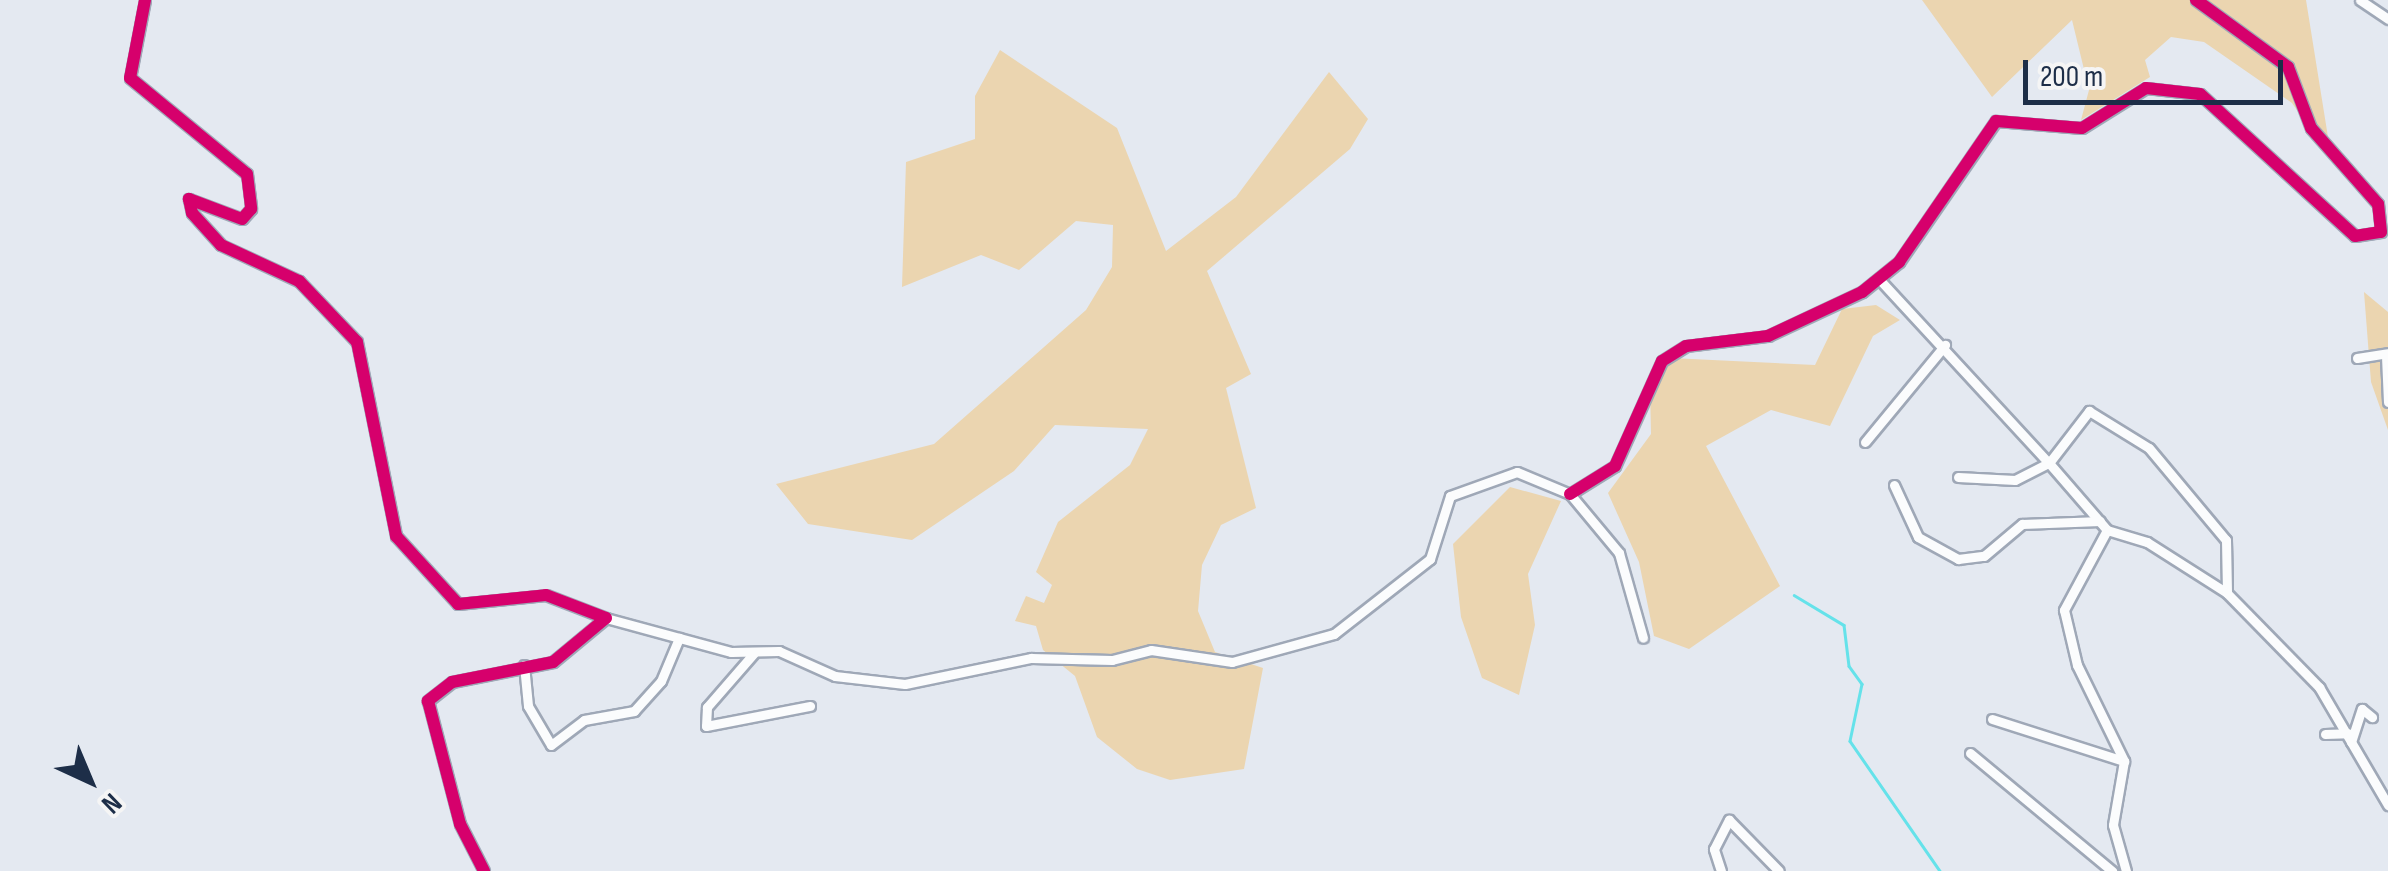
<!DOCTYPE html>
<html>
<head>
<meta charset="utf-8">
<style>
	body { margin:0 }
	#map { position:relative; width:2388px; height:871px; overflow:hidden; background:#e4e9f1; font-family:"Sofia Sans Condensed",sans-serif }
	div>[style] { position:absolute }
	.green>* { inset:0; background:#ebd5b0 }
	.stream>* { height:2.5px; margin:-1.25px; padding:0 1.25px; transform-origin:1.25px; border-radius:1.25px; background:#65e2ea }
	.roads { filter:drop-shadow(2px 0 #9fa8b7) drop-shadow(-2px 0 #9fa8b7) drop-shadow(0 2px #9fa8b7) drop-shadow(0 -2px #9fa8b7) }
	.minor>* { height:9px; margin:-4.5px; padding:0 4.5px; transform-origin:4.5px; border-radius:4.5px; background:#fbfcfd }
	.cycleway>* { height:12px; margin:-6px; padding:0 6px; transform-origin:6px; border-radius:6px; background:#d6006c }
	span { translate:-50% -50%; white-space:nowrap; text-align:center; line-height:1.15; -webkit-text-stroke:9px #f5f5f5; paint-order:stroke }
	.north { position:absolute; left:40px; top:731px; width:100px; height:100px; -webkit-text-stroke:8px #f5f5f5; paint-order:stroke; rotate:136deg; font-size:28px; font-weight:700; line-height:40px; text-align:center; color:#1d2e48 }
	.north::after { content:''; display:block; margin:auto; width:35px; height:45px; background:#1d2e48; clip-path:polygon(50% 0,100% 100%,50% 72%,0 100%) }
	.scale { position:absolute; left:2023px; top:60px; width:260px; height:45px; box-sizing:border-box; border:5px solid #1d2e48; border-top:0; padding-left:12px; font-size:30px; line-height:35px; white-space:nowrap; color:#1d2e48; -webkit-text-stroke:8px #f5f5f5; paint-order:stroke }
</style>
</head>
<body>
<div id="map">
	<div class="green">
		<div style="clip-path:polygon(1922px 0,2306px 0,2332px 162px,2292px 103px,2204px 42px,2171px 37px,2145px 60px,2150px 77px,2081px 120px,2089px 90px,2072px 20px,1992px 97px)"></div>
		<div style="clip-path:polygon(1000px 50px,1117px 128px,1166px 251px,1236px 197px,1329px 72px,1368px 119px,1350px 149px,1207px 271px,1251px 374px,1226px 388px,1256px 508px,1221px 525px,1202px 565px,1198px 611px,1215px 652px,1263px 668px,1244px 769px,1170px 780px,1137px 769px,1097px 737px,1075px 676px,1043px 650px,1036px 626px,1015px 621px,1026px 596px,1044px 603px,1052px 585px,1036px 572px,1058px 522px,1130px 465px,1148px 429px,1055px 425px,1014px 471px,912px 540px,808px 524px,776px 484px,934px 444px,1086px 310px,1112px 267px,1113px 225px,1076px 221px,1019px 270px,981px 255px,902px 287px,906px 162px,975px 139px,975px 96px)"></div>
		<div style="clip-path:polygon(2364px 292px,2388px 312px,2388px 430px,2371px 382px)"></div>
		<div style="clip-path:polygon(1876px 305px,1900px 320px,1873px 336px,1830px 426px,1771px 410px,1706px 446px,1780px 586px,1689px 649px,1654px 636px,1639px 562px,1608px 493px,1651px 434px,1650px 389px,1671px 358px,1815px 365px,1842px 309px)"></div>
		<div style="clip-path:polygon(1510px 487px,1561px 501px,1528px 574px,1535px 625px,1519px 695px,1482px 678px,1461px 617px,1453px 544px)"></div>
	</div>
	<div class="stream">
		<div style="left:1794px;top:595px;width:58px;rotate:31deg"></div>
		<div style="left:1844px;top:625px;width:41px;rotate:83deg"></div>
		<div style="left:1849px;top:666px;width:22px;rotate:54deg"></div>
		<div style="left:1862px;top:684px;width:58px;rotate:101.9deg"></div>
		<div style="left:1850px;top:741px;width:158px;rotate:55.3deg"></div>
	</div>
	<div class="roads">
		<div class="minor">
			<div style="left:145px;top:0;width:79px;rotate:100.9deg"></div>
			<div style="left:130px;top:78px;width:151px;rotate:39.4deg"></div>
			<div style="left:247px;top:174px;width:35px;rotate:83deg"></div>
			<div style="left:251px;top:209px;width:13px;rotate:132deg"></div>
			<div style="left:242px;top:219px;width:57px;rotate:-159.3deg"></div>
			<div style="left:189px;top:199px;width:14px;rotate:78deg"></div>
			<div style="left:192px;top:213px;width:43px;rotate:47.8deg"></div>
			<div style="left:221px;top:245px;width:86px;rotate:24.8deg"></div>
			<div style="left:299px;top:281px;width:84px;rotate:46.4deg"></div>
			<div style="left:357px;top:342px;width:198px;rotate:78.6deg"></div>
			<div style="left:396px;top:536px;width:92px;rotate:47.6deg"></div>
			<div style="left:458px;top:604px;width:88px;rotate:-5.8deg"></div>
			<div style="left:546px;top:595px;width:64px;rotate:21deg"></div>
			<div style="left:606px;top:618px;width:69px;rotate:140.3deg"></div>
			<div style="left:553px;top:662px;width:103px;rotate:168.8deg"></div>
			<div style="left:452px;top:682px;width:31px;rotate:142deg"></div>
			<div style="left:428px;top:701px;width:127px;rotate:75.4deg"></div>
			<div style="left:460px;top:824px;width:53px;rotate:62.9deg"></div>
			<div style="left:2360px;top:0;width:34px;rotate:34deg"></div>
			<div style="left:1879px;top:279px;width:251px;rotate:47.3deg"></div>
			<div style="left:2049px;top:463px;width:66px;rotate:-52.4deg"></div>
			<div style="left:2089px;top:411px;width:70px;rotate:31.7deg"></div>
			<div style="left:2149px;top:448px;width:120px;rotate:50.1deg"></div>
			<div style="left:2226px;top:540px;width:53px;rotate:88.9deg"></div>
			<div style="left:2386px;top:356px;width:46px;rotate:87.5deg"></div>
			<div style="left:2357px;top:358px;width:31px;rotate:-9deg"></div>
			<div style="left:1865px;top:442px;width:126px;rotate:-50.5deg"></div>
			<div style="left:1958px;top:477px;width:57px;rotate:3deg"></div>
			<div style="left:2015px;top:480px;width:38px;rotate:-27deg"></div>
			<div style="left:2049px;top:463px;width:89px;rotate:49.1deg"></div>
			<div style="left:2107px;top:530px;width:42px;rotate:16.7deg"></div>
			<div style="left:2147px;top:542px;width:95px;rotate:32.5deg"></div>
			<div style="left:2227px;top:593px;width:132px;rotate:45.6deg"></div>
			<div style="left:2319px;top:687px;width:137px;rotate:59.7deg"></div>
			<div style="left:1894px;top:485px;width:57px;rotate:65.2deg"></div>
			<div style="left:1918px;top:537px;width:46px;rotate:28.8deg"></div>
			<div style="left:1958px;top:559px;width:26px;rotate:-7deg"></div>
			<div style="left:1984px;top:556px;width:50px;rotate:-40.1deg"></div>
			<div style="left:2022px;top:524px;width:78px;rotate:-2.2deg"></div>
			<div style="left:1570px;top:494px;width:53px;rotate:-31.9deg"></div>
			<div style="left:1615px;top:466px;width:115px;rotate:-65.9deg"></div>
			<div style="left:1662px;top:361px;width:28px;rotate:-32deg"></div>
			<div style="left:1686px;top:346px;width:83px;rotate:-7deg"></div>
			<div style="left:1768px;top:336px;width:104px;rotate:-25.1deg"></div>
			<div style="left:1862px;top:292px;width:48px;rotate:-39deg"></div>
			<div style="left:1899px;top:262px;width:171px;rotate:-55.5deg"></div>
			<div style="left:1996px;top:121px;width:86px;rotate:4.7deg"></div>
			<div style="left:2082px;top:128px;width:75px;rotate:-32deg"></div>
			<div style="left:2146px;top:88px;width:54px;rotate:6.3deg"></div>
			<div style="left:2200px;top:94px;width:210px;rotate:42.5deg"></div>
			<div style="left:2355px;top:236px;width:26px;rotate:-9deg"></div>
			<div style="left:2381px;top:232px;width:28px;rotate:-96deg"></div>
			<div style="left:2378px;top:204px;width:101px;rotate:-131.4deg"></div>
			<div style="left:2311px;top:128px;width:65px;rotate:-110.7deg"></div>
			<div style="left:2288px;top:67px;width:114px;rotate:-143.9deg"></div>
			<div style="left:2107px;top:530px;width:91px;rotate:118.3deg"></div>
			<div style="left:2064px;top:610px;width:57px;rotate:76.7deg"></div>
			<div style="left:2077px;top:665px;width:107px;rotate:63.9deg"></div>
			<div style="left:2124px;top:761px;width:65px;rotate:99.8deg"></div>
			<div style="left:2113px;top:825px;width:48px;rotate:74.2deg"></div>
			<div style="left:606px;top:618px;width:130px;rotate:15.2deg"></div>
			<div style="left:731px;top:652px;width:48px;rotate:-1.2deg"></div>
			<div style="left:779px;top:651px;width:61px;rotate:24.1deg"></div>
			<div style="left:835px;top:676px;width:70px;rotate:6.5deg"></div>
			<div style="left:905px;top:684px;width:129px;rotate:-11.7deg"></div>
			<div style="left:1031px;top:658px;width:81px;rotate:1.4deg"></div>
			<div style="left:1112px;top:660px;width:40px;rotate:-14.4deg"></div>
			<div style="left:1151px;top:650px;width:82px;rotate:8.4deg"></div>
			<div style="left:1232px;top:662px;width:106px;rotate:-15.4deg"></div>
			<div style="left:1334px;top:634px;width:122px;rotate:-38deg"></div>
			<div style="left:1430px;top:559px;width:66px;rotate:-72.4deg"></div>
			<div style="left:1450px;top:496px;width:71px;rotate:-19.7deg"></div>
			<div style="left:1517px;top:472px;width:57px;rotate:22.5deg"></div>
			<div style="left:1570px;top:494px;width:77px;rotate:50.3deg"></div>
			<div style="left:1619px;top:553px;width:88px;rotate:74.2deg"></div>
			<div style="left:754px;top:653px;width:72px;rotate:131deg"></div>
			<div style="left:707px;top:707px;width:19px;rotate:93deg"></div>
			<div style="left:706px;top:726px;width:106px;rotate:-10.9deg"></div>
			<div style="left:524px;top:665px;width:41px;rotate:84.4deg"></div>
			<div style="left:528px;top:706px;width:45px;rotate:59.5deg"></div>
			<div style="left:551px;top:745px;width:41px;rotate:-37.1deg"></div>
			<div style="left:584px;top:720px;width:51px;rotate:-10.2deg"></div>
			<div style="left:634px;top:711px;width:40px;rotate:-48deg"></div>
			<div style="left:661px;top:681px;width:47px;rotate:-67.3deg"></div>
			<div style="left:1992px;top:719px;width:139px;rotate:17.7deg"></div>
			<div style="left:2325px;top:734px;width:23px;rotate:-2deg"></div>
			<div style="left:2351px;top:742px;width:35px;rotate:-72deg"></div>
			<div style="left:2362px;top:709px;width:13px;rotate:39deg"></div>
			<div style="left:1970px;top:753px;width:185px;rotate:39.7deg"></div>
			<div style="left:1721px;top:871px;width:23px;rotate:-108deg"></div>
			<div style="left:1714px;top:849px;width:33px;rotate:-63deg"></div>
			<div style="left:1729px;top:820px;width:71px;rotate:45.6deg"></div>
		</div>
	</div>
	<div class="cycleway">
		<div style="left:145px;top:0;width:79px;rotate:100.9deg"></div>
		<div style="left:130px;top:78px;width:151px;rotate:39.4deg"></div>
		<div style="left:247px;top:174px;width:35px;rotate:83deg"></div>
		<div style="left:251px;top:209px;width:13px;rotate:132deg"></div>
		<div style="left:242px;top:219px;width:57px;rotate:-159.3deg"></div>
		<div style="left:189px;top:199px;width:14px;rotate:78deg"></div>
		<div style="left:192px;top:213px;width:43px;rotate:47.8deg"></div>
		<div style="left:221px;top:245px;width:86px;rotate:24.8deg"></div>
		<div style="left:299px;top:281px;width:84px;rotate:46.4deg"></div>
		<div style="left:357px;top:342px;width:198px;rotate:78.6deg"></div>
		<div style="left:396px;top:536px;width:92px;rotate:47.6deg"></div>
		<div style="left:458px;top:604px;width:88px;rotate:-5.8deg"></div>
		<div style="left:546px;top:595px;width:64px;rotate:21deg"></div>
		<div style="left:606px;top:618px;width:69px;rotate:140.3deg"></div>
		<div style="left:553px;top:662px;width:103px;rotate:168.8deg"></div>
		<div style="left:452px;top:682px;width:31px;rotate:142deg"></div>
		<div style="left:428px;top:701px;width:127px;rotate:75.4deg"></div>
		<div style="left:460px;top:824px;width:53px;rotate:62.9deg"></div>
		<div style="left:1570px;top:494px;width:53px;rotate:-31.9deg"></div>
		<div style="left:1615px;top:466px;width:115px;rotate:-65.9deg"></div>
		<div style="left:1662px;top:361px;width:28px;rotate:-32deg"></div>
		<div style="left:1686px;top:346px;width:83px;rotate:-7deg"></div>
		<div style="left:1768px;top:336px;width:104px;rotate:-25.1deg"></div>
		<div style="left:1862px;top:292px;width:48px;rotate:-39deg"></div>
		<div style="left:1899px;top:262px;width:171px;rotate:-55.5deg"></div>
		<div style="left:1996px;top:121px;width:86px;rotate:4.7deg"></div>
		<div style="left:2082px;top:128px;width:75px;rotate:-32deg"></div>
		<div style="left:2146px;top:88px;width:54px;rotate:6.3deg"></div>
		<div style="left:2200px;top:94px;width:210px;rotate:42.5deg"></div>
		<div style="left:2355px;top:236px;width:26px;rotate:-9deg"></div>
		<div style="left:2381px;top:232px;width:28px;rotate:-96deg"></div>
		<div style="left:2378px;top:204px;width:101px;rotate:-131.4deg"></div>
		<div style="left:2311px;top:128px;width:65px;rotate:-110.7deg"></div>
		<div style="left:2288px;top:67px;width:114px;rotate:-143.9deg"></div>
	</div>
	<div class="north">N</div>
	<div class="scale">200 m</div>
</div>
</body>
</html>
